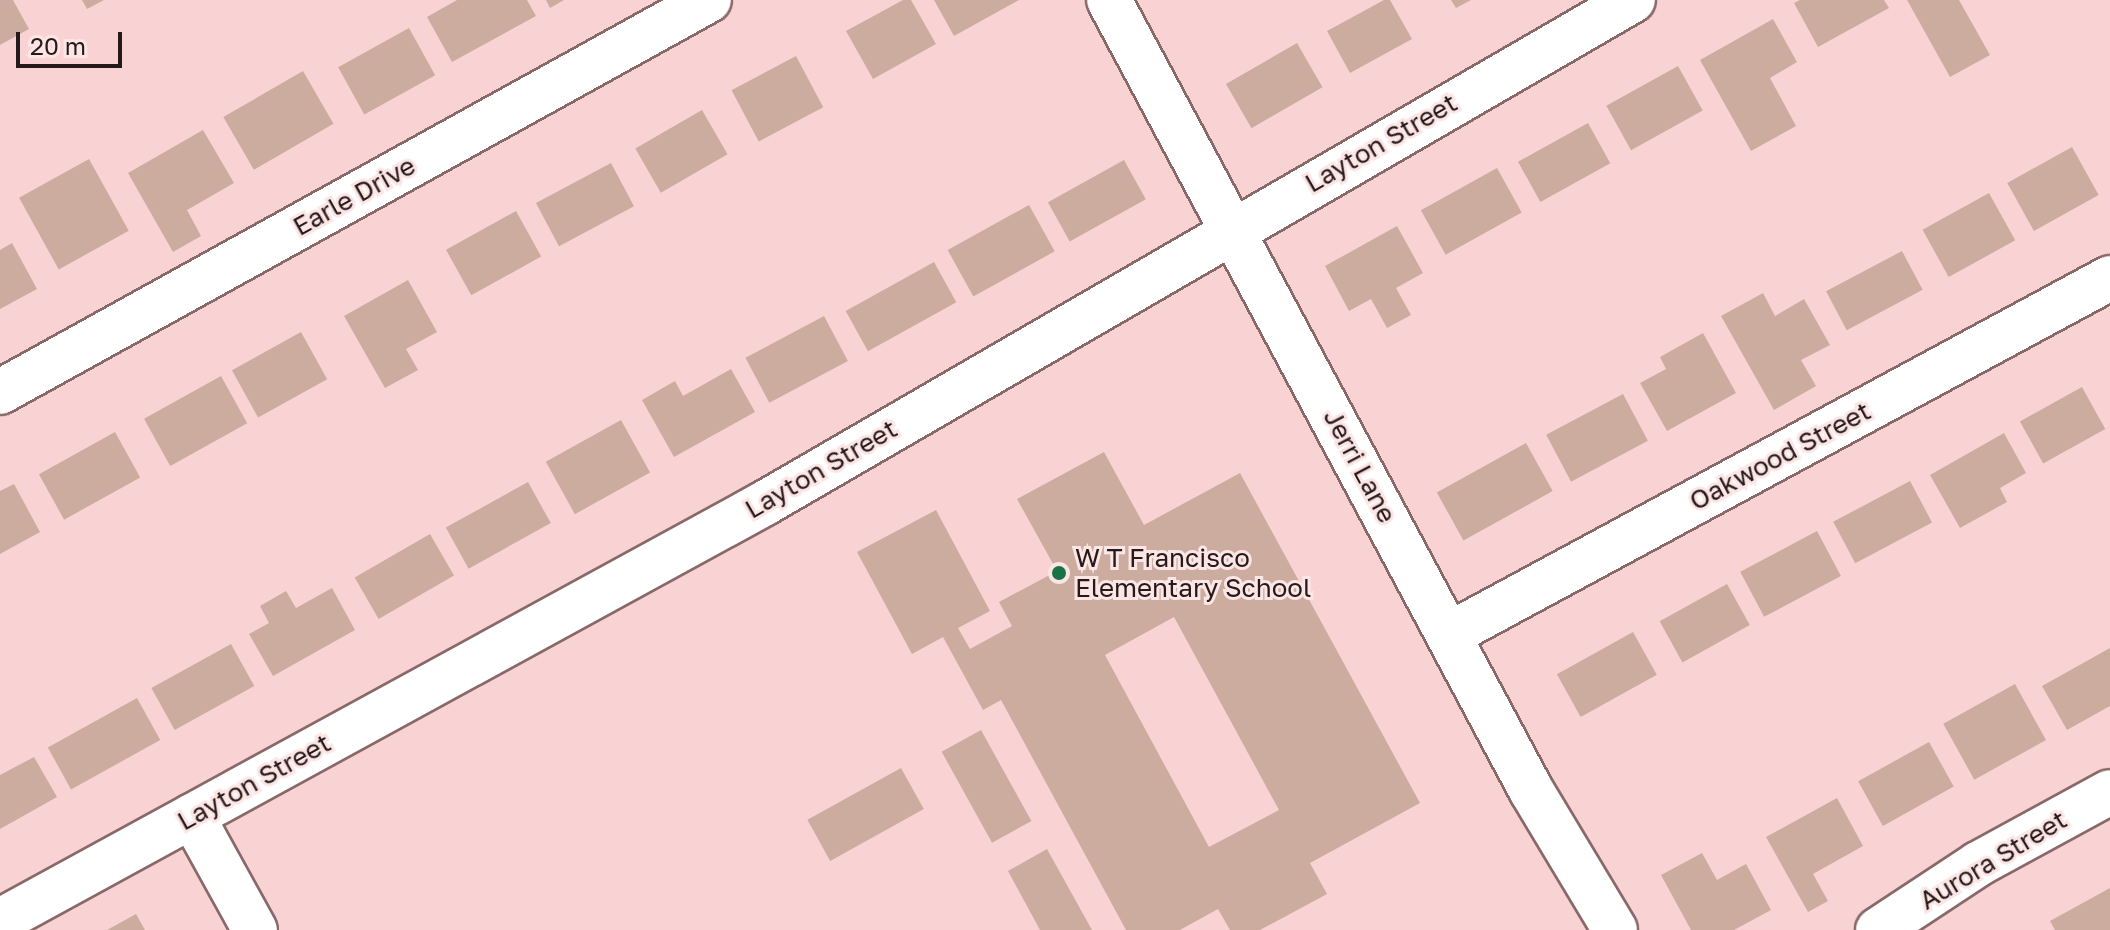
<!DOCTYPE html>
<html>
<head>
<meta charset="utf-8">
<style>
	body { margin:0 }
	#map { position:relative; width:2110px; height:930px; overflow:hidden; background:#f9d3d4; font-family:"Golos Text",sans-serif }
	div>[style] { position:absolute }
	.building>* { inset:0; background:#ccac9e; transform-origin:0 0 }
	.roads { filter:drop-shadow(2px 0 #896868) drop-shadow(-2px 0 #896868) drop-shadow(0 2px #896868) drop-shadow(0 -2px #896868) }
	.minor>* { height:44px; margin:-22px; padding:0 22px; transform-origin:22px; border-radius:22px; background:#fff }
	.dots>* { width:22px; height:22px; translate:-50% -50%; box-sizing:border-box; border:4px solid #fce5e5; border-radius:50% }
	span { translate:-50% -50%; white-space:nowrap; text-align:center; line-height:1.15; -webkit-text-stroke:6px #fce5e5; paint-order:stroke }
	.street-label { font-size:26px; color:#261919 }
	.poi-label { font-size:26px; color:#261919 }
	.left { translate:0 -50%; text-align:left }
	.scale { position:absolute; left:16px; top:32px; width:106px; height:36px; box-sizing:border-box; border:4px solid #261919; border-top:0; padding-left:10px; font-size:24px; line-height:28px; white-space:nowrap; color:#261919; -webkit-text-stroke:6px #fce5e5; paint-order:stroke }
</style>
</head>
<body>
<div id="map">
	<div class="building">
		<div style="clip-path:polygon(0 0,13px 0,29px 29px,0 45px)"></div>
		<div style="clip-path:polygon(82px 0,104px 0,87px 9px)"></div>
		<div style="clip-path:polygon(457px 0,527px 0,536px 16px,452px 62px,427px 17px)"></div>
		<div style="clip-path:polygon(546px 0,564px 0,550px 8px)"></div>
		<div style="clip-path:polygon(903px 0,911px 0,936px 44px,873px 79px,846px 31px)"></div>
		<div style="clip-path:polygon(934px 0,1019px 0,954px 36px)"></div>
		<div style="clip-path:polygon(1384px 0,1390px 0,1412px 39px,1350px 73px,1327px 31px)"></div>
		<div style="clip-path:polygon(1451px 0,1471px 0,1456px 8px)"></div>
		<div style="clip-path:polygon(1800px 0,1884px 0,1889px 8px,1818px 47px,1794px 3px)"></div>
		<div style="clip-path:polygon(1907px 0,1959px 0,1990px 55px,1950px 77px)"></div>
		<div style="clip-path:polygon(1773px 19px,1797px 62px,1770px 78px,1796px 126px,1751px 151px,1700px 60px)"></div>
		<div style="left:409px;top:28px;width:54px;height:81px;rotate:61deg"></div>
		<div style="left:1297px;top:43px;width:51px;height:82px;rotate:60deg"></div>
		<div style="left:796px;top:56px;width:58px;height:73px;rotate:62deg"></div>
		<div style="left:1678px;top:66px;width:51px;height:82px;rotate:61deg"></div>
		<div style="left:303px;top:71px;width:61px;height:92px;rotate:60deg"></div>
		<div style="left:702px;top:110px;width:51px;height:77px;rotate:60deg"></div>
		<div style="left:1588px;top:123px;width:46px;height:80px;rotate:61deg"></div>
		<div style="clip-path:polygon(203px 130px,234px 183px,187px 210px,201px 236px,173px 252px,128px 173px)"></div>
		<div style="left:2072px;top:147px;width:55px;height:74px;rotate:61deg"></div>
		<div style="left:89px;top:159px;width:82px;height:80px;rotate:61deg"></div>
		<div style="left:1124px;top:160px;width:45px;height:87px;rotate:61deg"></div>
		<div style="left:611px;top:163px;width:49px;height:85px;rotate:62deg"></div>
		<div style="left:1497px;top:168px;width:51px;height:87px;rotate:61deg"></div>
		<div style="left:1989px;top:193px;width:54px;height:76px;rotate:61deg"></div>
		<div style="left:1029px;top:205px;width:53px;height:93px;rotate:61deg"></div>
		<div style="left:516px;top:211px;width:52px;height:80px;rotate:61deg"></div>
		<div style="clip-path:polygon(1397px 226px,1423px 273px,1396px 288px,1411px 315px,1387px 328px,1371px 299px,1349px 311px,1325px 266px)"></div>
		<div style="clip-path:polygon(12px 243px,37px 289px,0 309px,0 250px)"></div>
		<div style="left:1902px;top:251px;width:44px;height:86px;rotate:62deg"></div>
		<div style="left:934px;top:262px;width:46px;height:101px;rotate:61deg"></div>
		<div style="clip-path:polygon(408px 280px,437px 332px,406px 349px,418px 370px,385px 388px,344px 316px)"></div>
		<div style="clip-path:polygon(1763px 293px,1775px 316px,1804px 299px,1830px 345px,1801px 360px,1816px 386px,1774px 410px,1721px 316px)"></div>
		<div style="left:824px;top:316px;width:51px;height:89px;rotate:62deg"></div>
		<div style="left:301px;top:332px;width:54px;height:79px;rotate:61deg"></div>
		<div style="clip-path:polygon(1703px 333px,1736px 393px,1667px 431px,1640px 383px,1666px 369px,1660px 357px)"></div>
		<div style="clip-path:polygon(731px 369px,755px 412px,674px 457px,642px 400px,675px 381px,683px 396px)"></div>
		<div style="left:221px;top:376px;width:54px;height:88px;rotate:61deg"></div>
		<div style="left:2082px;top:387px;width:48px;height:71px;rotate:61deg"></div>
		<div style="left:1623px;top:394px;width:53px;height:87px;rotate:62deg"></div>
		<div style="left:621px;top:420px;width:60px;height:86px;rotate:61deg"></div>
		<div style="left:115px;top:432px;width:52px;height:87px;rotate:61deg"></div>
		<div style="clip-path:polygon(2004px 433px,2026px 473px,2000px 488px,2007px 502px,1960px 528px,1930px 475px)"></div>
		<div style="left:1526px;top:443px;width:55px;height:102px;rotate:61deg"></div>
		<div style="clip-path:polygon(evenodd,1104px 452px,1144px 525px,1240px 473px,1420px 803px,1310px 863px,1327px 894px,1260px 930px,1230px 930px,1218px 909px,1180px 930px,1126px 930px,1001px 700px,983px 710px,943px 637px,912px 654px,857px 552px,936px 510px,990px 611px,958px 628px,970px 649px,1012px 626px,999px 602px,1057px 571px,1017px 499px,1104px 452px,1174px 617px,1279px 810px,1209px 847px,1105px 655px,1174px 617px)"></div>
		<div style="left:1910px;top:481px;width:47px;height:87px;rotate:62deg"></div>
		<div style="left:528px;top:482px;width:47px;height:94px;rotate:61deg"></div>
		<div style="clip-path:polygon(14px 484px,40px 532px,0 554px,0 491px)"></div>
		<div style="left:1817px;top:531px;width:51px;height:87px;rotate:62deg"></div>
		<div style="left:430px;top:534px;width:48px;height:87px;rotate:60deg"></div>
		<div style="left:1727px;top:584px;width:47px;height:77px;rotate:61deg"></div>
		<div style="clip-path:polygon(332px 588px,355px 630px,273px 676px,249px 634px,269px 623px,260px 606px,286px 591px,296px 608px)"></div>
		<div style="left:1633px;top:632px;width:49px;height:87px;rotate:61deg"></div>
		<div style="left:231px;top:644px;width:48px;height:91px;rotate:61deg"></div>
		<div style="clip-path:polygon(2110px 648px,2110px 706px,2067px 730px,2042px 686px)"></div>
		<div style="left:2015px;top:684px;width:64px;height:82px;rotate:61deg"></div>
		<div style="left:137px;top:698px;width:48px;height:102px;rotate:61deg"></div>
		<div style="left:981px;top:730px;width:104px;height:45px;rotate:61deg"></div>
		<div style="left:1929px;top:742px;width:51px;height:81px;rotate:61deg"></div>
		<div style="clip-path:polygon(34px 757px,57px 797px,0 829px,0 775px)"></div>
		<div style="left:901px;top:768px;width:47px;height:107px;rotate:61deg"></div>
		<div style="clip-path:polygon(1837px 798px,1863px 846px,1813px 874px,1828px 901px,1808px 912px,1766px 837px)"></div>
		<div style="clip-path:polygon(1047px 849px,1092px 930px,1040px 930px,1008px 871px)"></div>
		<div style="clip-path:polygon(1702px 853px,1717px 880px,1746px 864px,1771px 910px,1734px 930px,1691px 930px,1661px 875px)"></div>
		<div style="clip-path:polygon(2110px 888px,2110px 930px,2055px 930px,2050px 921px)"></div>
		<div style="clip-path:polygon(136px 914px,145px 930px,107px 930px)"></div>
	</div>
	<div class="roads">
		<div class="minor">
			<div style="left:1109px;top:0;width:896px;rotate:61.89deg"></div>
			<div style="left:1531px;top:790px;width:163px;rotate:59deg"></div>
			<div style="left:0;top:392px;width:810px;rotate:-28.94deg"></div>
			<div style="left:1450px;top:634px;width:750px;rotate:-28.34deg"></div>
			<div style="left:192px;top:816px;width:130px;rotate:61.1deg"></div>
			<div style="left:0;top:921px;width:872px;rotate:-28.65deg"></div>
			<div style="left:765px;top:503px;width:1003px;rotate:-30.09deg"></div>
			<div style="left:1878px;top:930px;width:120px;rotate:-33.4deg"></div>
			<div style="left:1978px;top:864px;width:150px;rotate:-28.6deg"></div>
		</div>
	</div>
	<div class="dots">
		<div style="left:1059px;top:573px;background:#187246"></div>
	</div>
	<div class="street-label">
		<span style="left:1381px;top:143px;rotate:-30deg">Layton Street</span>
		<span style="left:354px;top:196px;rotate:-29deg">Earle Drive</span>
		<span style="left:1780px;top:456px;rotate:-28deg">Oakwood Street</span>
		<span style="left:1360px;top:466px;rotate:62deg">Jerri Lane</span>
		<span style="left:821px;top:469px;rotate:-30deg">Layton Street</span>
		<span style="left:254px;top:782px;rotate:-29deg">Layton Street</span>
		<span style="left:1993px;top:860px;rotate:-31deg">Aurora Street</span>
	</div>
	<div class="poi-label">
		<span class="left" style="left:1075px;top:573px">W T Francisco<br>Elementary School</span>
	</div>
	<div class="scale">20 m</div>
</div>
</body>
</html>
